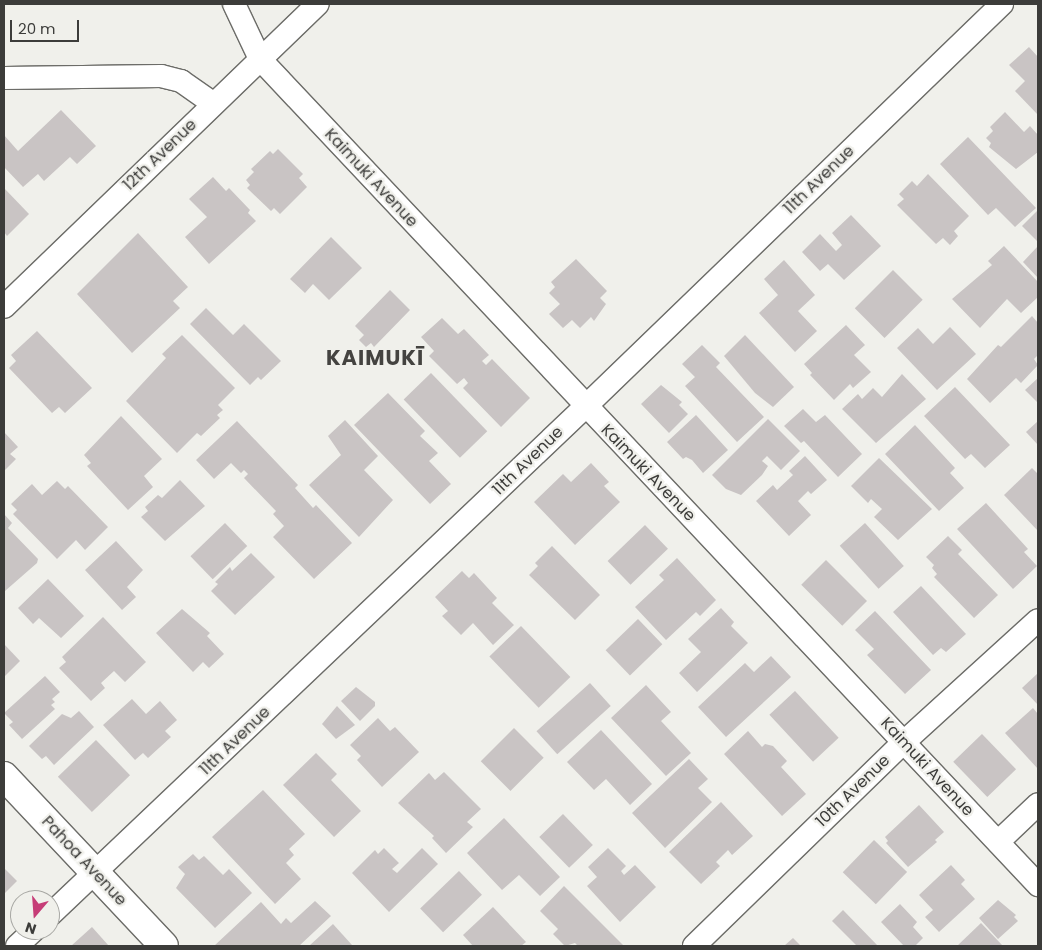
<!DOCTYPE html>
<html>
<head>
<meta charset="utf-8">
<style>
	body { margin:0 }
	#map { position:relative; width:1042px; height:950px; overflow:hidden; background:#f0f0eb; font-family:Poppins,sans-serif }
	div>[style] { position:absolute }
	.building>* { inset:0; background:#c9c4c4; transform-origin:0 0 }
	.roads { filter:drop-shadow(1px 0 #6c6c68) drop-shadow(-1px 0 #6c6c68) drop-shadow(0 1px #6c6c68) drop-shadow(0 -1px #6c6c68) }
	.minor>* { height:22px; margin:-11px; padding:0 11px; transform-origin:11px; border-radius:11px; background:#fff }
	.tertiary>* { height:28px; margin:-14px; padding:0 14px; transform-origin:14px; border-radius:14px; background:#fff }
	span { translate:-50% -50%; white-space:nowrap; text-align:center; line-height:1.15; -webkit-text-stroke:4.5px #f0f0eb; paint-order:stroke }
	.street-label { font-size:16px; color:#3c3c3a }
	.district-label { font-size:21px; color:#444340; font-weight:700; letter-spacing:1px }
	.frame { position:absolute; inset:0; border:5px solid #3c3c3a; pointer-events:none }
	.north { position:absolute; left:10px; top:890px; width:50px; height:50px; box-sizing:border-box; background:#f0f0eb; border:1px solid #a8a8a4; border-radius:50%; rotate:198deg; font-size:14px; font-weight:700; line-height:20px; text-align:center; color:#3c3c3a }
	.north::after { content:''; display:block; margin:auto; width:18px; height:22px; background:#c63d77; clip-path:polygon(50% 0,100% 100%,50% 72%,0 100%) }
	.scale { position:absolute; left:10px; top:20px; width:69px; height:22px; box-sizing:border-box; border:2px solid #3c3c3a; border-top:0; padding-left:6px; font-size:15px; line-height:18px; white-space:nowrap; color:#3c3c3a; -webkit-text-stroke:4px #f0f0eb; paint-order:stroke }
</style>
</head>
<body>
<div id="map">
	<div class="building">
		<div style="clip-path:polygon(1029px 47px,1038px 57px,1038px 115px,1015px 91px,1025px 81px,1009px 65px)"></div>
		<div style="clip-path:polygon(61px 110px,96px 146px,77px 164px,70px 157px,44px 181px,38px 174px,23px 187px,4px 167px,4px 135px,18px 151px)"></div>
		<div style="clip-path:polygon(1005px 112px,1024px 132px,1030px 126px,1038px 135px,1038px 152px,1016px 169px,989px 147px,991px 143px,986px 138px,993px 131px,990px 127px)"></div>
		<div style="clip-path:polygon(968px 137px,1036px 208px,1015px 227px,996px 208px,988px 215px,940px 164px)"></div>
		<div style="clip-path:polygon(278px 149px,303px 174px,299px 178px,307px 187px,280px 214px,274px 208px,271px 211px,247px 188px,250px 185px,246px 180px,254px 172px,251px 169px,270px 151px,273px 154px)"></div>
		<div style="clip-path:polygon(928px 174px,969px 216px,954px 231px,958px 236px,950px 245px,943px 238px,936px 244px,897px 205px,904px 199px,899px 194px,912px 181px,917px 186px)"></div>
		<div style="clip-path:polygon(213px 177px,226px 191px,229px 188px,250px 210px,248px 213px,256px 221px,209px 264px,185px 237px,207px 217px,189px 199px)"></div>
		<div style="clip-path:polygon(4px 188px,29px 214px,7px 236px,4px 232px)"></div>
		<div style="clip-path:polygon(1038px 210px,1038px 242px,1022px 226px)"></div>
		<div style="clip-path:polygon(851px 215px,881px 246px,844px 280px,828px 264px,820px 271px,802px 252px,820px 234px,836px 251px,842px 245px,832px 233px)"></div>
		<div style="clip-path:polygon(138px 233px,188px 287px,173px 301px,180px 308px,132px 353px,77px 294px)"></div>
		<div style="clip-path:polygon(331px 237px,362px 268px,329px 300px,313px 284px,305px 293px,290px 279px)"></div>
		<div style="clip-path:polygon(1004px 246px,1038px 282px,1038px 297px,1021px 313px,1007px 299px,980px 328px,952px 299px,992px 265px,988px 261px)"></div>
		<div style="clip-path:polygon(1038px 246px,1038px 278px,1023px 262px)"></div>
		<div style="clip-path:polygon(576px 259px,607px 291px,600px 298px,606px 304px,594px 321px,591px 317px,580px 328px,572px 320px,563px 328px,549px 314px,560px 304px,549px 293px,555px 287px,551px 282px)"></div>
		<div style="clip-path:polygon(784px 260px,815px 295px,798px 311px,817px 331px,795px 352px,759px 313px,778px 295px,764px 279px)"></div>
		<div style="left:893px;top:270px;width:42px;height:54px;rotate:45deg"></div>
		<div style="clip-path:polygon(390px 290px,410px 310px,374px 347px,371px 343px,366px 347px,359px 340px,364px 335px,355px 326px)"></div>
		<div style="clip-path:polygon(206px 308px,233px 335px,244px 324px,281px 361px,261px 380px,258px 377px,250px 385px,190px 324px)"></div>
		<div style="clip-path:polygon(1032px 316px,1038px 323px,1038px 355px,1034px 359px,1038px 365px,1021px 383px,1016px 378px,990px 403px,967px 379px,998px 345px,1001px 347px)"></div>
		<div style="clip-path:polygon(442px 318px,458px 334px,464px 329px,489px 355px,482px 361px,486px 365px,492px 359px,530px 398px,501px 427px,463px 388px,468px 383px,464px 378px,457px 384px,429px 356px,434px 351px,421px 337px)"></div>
		<div style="clip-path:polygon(846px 325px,865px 345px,854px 355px,871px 372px,853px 388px,850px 384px,834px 400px,810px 375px,812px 373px,804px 364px)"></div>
		<div style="clip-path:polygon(950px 327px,976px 354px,937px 390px,897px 348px,918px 328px,933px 344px)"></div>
		<div style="clip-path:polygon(37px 331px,92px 388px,65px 413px,59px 407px,52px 413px,9px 368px,16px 361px,11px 355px)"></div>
		<div style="clip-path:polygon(182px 335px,235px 388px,218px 405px,223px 410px,217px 415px,220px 418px,201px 436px,197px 433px,177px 453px,126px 401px,166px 358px,162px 354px)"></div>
		<div style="clip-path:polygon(745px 335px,794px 387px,773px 407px,755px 393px,724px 356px)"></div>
		<div style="clip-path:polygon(702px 345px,720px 363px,716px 367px,764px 417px,737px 442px,685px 386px,695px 377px,682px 364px)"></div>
		<div style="left:431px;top:373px;width:81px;height:38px;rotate:46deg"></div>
		<div style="clip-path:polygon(902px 374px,926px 399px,876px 443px,842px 409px,858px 394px,862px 399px,873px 388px,882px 397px)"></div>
		<div style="clip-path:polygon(1038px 378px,1038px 403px,1025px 390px)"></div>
		<div style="clip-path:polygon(661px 385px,682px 402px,679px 405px,688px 414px,669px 433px,641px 404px)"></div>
		<div style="clip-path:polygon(955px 387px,1010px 445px,985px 468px,971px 454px,965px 459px,924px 416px)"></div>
		<div style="clip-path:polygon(388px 393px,425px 431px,420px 436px,438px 453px,429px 461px,451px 484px,430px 504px,354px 425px)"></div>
		<div style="clip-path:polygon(803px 409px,816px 422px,825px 415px,862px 454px,838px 477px,804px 441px,801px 443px,784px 426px)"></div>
		<div style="clip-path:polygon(696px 415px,728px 450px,703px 473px,692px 460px,686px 457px,683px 459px,667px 442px)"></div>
		<div style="clip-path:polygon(121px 416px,162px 459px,144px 476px,153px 487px,128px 510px,87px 466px,91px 463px,84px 455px)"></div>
		<div style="clip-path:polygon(768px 419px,800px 451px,781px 470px,767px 456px,762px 461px,768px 466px,762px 475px,741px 495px,726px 489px,712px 475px)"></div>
		<div style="clip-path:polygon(345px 420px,378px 456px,364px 470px,393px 500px,359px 537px,309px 485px,341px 455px,328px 436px)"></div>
		<div style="clip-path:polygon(237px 421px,298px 485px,295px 488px,313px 508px,316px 505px,352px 543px,314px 579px,273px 537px,284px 526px,273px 514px,276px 511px,244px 478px,248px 474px,244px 470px,241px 473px,231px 463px,214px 479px,196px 460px)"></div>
		<div style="clip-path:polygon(1038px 421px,1038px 445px,1026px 432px)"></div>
		<div style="clip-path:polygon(915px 425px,955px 468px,950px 473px,964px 488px,939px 511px,885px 454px)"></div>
		<div style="clip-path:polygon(4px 432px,18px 447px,10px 454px,16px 459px,4px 471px)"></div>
		<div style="clip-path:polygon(805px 456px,827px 480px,811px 494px,808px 491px,798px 501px,811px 515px,789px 536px,756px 501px,773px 485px,777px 490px,793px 475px,789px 471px)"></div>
		<div style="clip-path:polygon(879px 458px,932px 509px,898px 540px,874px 517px,882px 509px,871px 499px,868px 503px,851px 486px)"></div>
		<div style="clip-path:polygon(591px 463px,609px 482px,604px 486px,620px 502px,575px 545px,534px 502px,563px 474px,571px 482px)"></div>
		<div style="clip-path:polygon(1032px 468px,1038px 474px,1038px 531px,1004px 495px)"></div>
		<div style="clip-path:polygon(180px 480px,205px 506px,165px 541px,141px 517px,148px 511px,145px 507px,158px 495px,162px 498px)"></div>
		<div style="clip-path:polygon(57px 481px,65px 489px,68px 486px,108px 527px,85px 550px,76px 540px,57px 559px,13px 514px,17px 510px,11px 504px,32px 484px,42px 495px)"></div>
		<div style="clip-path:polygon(986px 503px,1028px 549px,1024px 552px,1037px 566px,1013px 589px,957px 529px)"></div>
		<div style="clip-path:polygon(4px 514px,12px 523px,8px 528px,38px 559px,37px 563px,5px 591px)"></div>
		<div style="left:225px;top:523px;width:32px;height:48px;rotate:46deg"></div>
		<div style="left:865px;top:523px;width:58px;height:34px;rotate:48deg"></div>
		<div style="left:645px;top:525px;width:33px;height:52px;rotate:46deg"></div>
		<div style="clip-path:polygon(948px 536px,962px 550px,958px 554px,998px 595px,974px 618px,934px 577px,937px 574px,932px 568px,934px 565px,926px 557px)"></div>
		<div style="clip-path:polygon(116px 541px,143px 570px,127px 587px,136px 597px,122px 610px,85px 570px)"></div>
		<div style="clip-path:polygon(552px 546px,600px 595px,575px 620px,529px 575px,538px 566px,535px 563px)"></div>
		<div style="clip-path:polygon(251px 553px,275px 577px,235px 615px,211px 591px,218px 584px,215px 582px,230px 567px,232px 571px)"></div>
		<div style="clip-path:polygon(677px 558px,716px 600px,700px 616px,696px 612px,666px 640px,635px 607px,664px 580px,659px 575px)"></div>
		<div style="left:826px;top:560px;width:58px;height:35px;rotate:45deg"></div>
		<div style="clip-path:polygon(462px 571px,469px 578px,474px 573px,497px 598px,492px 603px,514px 625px,493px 645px,473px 623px,461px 635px,442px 616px,448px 611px,435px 597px)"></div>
		<div style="clip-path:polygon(48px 579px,84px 616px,61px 638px,39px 618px,33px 624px,18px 608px)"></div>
		<div style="clip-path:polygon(921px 586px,966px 634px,946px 652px,941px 648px,933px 655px,893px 612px)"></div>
		<div style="clip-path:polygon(721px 608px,734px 622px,731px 626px,748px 643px,697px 692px,679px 673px,701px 652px,688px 639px)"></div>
		<div style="clip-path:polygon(182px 609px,210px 633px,207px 636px,224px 654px,209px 668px,203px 662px,193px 672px,156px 633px)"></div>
		<div style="clip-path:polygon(875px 611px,931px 670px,905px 694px,867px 655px,874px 649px,855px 630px)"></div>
		<div style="clip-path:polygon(103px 617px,146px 662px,125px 682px,114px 671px,101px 683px,105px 688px,91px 701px,59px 668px,66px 662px,62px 657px)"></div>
		<div style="left:638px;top:619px;width:35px;height:45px;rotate:46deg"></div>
		<div style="left:521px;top:626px;width:71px;height:44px;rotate:46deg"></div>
		<div style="clip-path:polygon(4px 644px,20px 661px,4px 677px)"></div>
		<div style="clip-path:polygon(771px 656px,791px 677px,726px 737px,698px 707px,745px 663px,754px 672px)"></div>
		<div style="clip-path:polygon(1038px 673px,1038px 705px,1022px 688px)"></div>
		<div style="clip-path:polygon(45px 676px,60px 692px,52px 699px,55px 702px,51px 705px,55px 709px,22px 739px,9px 725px,13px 722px,4px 713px)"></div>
		<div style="left:590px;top:683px;width:31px;height:72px;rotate:48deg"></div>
		<div style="clip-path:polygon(646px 685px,671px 712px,661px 721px,691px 753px,666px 776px,611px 718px)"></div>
		<div style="clip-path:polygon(356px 687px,375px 702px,375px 706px,360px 721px,341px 701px)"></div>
		<div style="left:795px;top:691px;width:64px;height:35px;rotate:47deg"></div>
		<div style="clip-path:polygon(132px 699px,146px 714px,160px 701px,177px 720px,165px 731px,171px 737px,148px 758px,143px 753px,135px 760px,103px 725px)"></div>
		<div style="clip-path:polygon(337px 706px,355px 725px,336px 739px,322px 724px)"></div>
		<div style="clip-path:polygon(1033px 708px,1038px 714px,1038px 769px,1005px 733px)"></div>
		<div style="clip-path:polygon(79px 711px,94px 727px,54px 765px,46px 756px,42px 759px,29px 746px,62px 714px,71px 718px)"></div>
		<div style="clip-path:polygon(378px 718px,390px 731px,395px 727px,419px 752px,382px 787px,357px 760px,361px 756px,350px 745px)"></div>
		<div style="left:514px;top:728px;width:42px;height:47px;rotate:45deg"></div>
		<div style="clip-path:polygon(601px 730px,652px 784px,630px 805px,606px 779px,594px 790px,567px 762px)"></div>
		<div style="clip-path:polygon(748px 731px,762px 747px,765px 744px,773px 746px,787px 761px,781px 767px,806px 794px,782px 816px,724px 754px)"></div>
		<div style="left:982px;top:734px;width:49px;height:40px;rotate:46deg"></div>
		<div style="left:96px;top:740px;width:49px;height:53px;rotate:46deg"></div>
		<div style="clip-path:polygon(316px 753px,337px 774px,331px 780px,361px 811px,334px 837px,283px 785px)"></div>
		<div style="clip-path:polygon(689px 759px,708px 779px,698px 788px,712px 802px,665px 848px,632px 813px)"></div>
		<div style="clip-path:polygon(444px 772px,481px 809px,467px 822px,473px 827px,446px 853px,432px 838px,434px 836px,398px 803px,429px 773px,435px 780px)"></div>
		<div style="clip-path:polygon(263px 790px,305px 834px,289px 849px,294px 855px,286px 863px,301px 879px,275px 904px,212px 837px)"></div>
		<div style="clip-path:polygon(721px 802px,753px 836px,732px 855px,728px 850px,716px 862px,720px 866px,701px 884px,669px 852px)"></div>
		<div style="clip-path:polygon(919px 805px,944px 832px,935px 840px,937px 842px,908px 867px,886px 843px,888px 841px,885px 837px)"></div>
		<div style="left:563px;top:814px;width:43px;height:33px;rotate:46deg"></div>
		<div style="clip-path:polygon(504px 818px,560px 877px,540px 896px,519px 875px,502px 890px,467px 853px)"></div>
		<div style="left:874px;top:840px;width:46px;height:45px;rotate:44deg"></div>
		<div style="clip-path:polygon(384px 848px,399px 863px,392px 869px,397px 873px,422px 848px,438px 864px,389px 912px,352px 873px,375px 850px,378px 854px)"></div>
		<div style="clip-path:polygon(608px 848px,626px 866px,621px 871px,624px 875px,635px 865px,656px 887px,620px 922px,587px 886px,597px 877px,588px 867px)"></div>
		<div style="clip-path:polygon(193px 854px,199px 860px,204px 856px,223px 875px,229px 869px,252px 893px,215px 928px,176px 888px,185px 874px,178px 867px)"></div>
		<div style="clip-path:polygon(951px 865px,965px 880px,961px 884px,975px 899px,939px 932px,925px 917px,933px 910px,919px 895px)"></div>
		<div style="clip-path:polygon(4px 868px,17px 881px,4px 894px)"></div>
		<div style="left:459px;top:871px;width:33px;height:54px;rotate:46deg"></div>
		<div style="clip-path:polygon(564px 886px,624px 946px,578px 946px,575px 943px,565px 946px,553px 934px,558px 929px,540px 911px)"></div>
		<div style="clip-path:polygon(998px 900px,1016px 915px,1014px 917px,1018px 921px,998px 939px,979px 918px)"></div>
		<div style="clip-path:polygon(315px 901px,331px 916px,299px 946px,214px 946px,261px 902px,281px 924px,286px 918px,291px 923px)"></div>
		<div style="clip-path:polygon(900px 904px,917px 922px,913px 927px,923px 938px,915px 946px,904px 946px,881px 922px)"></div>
		<div style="clip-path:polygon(493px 907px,526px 942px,521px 946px,473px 946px,463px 935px)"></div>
		<div style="clip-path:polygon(843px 910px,878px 946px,857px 946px,832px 921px)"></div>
		<div style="clip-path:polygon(981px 923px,1003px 946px,957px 946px)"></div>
		<div style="clip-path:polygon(333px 924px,352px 945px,309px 946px)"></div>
		<div style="clip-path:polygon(92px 927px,109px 946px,71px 946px)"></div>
		<div style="clip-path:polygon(793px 938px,801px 946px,784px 946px)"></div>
	</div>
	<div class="roads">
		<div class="minor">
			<div style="left:234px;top:4px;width:61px;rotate:64.7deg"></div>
			<div style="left:260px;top:59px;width:1135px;rotate:46.71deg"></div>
			<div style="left:4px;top:78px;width:157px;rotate:-0.7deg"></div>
			<div style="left:161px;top:76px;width:21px;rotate:14deg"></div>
			<div style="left:181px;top:81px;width:39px;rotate:35deg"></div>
			<div style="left:4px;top:307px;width:436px;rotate:-44deg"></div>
			<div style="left:998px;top:842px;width:55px;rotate:-43.5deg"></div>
			<div style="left:50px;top:915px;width:738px;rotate:-43.52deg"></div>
			<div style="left:585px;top:407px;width:580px;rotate:-44.02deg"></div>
			<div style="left:17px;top:946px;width:23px;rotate:-43deg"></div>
			<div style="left:694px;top:946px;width:293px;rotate:-44.2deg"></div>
			<div style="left:904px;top:742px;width:181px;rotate:-42.3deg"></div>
		</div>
		<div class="tertiary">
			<div style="left:4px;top:776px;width:233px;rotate:46.7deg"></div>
		</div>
	</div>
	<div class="street-label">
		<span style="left:160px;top:155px;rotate:-44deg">12th Avenue</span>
		<span style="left:371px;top:178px;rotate:47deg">Kaimuki Avenue</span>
		<span style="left:819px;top:180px;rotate:-44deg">11th Avenue</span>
		<span style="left:528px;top:461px;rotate:-44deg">11th Avenue</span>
		<span style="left:648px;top:473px;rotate:46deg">Kaimuki Avenue</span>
		<span style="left:235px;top:741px;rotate:-44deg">11th Avenue</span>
		<span style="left:927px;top:767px;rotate:47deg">Kaimuki Avenue</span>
		<span style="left:853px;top:791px;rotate:-44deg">10th Avenue</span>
		<span style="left:84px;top:861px;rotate:47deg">Pahoa Avenue</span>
	</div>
	<div class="district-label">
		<span style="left:375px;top:358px">KAIMUKĪ</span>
	</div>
	<div class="frame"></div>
	<div class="north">N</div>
	<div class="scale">20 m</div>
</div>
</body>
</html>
